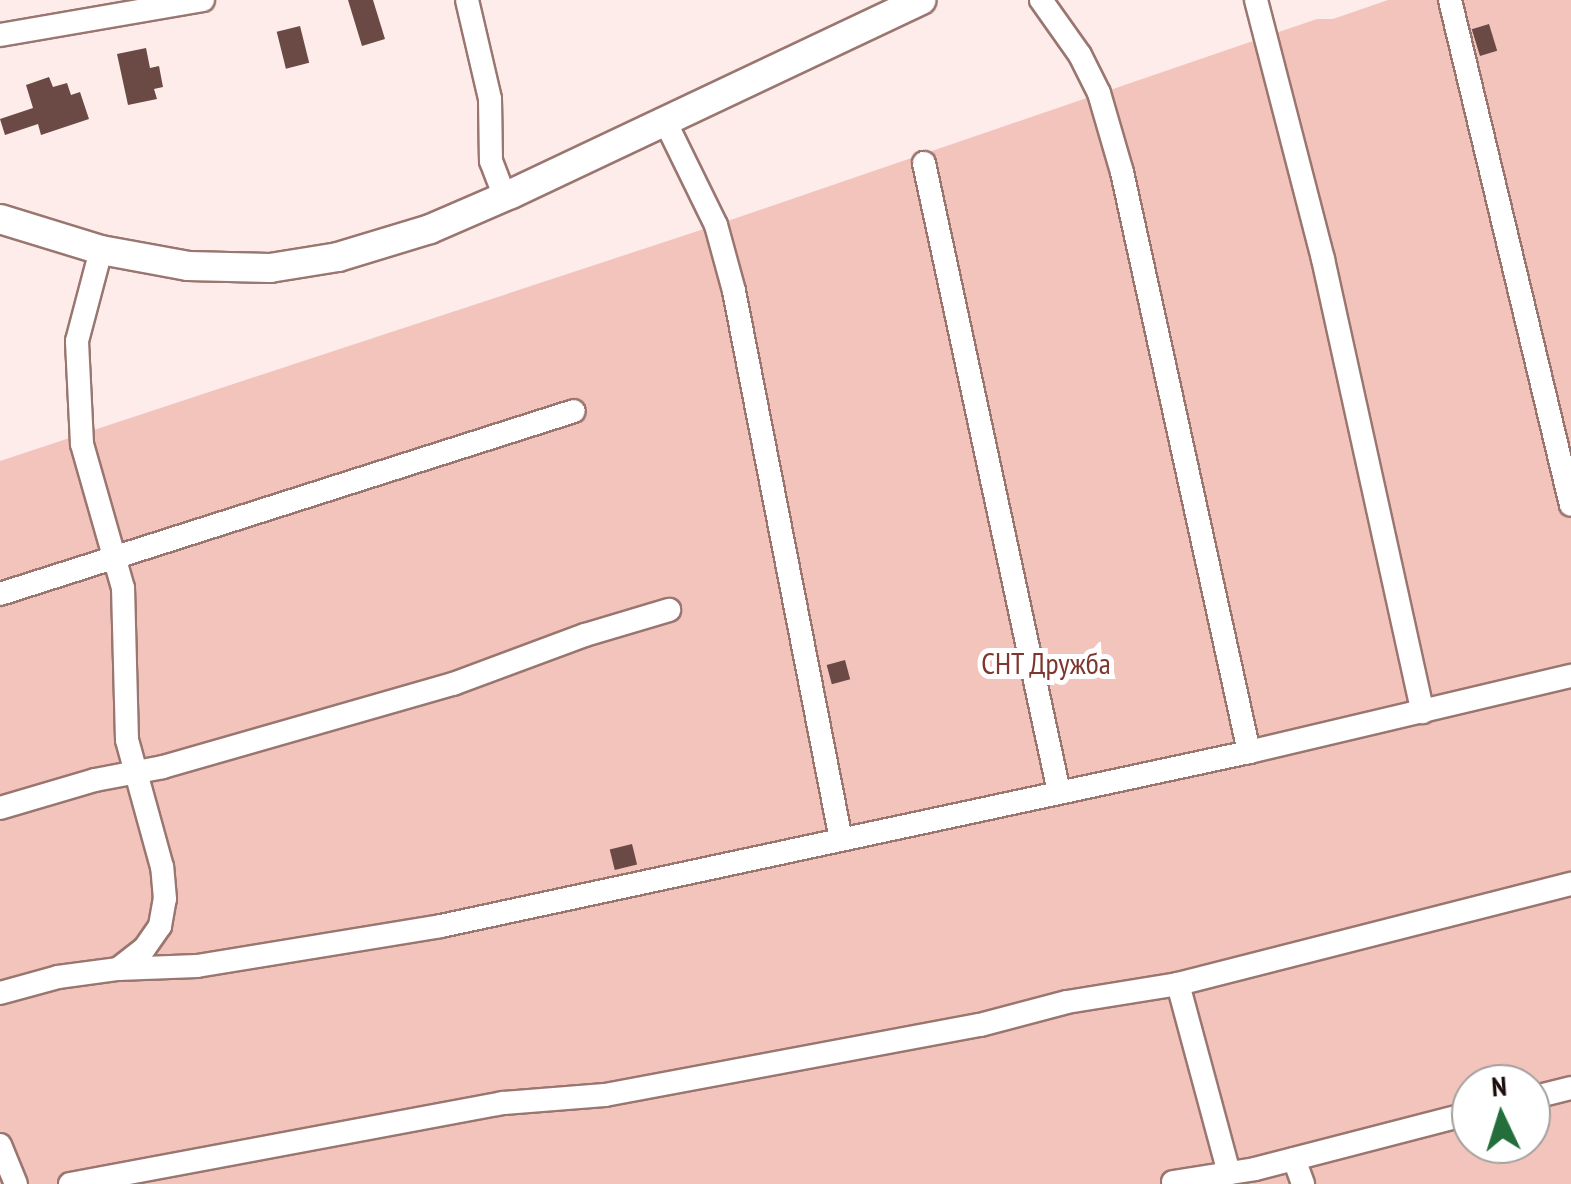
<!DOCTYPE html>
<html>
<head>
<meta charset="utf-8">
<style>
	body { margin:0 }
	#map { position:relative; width:1571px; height:1184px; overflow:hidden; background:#fdece9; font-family:"PT Sans Narrow",sans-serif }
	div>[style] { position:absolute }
	.green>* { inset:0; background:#f2c4bc }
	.building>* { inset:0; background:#6b4a45; transform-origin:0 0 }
	.roads { filter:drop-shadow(2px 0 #9a7670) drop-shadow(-2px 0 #9a7670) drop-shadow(0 2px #9a7670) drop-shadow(0 -2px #9a7670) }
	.minor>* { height:22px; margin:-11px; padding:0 11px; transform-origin:11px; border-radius:11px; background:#fff }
	.major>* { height:28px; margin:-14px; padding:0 14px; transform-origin:14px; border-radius:14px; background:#fff }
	span { translate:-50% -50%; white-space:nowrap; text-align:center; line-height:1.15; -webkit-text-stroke:10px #fff; paint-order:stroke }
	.park-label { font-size:30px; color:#7e372e }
	.north { position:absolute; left:1451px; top:1064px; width:100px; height:100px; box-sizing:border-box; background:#fff; border:2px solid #a49f9e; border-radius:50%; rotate:356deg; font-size:28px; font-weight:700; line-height:40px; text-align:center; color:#1b0e0c }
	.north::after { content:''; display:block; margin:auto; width:35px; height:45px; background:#246e3c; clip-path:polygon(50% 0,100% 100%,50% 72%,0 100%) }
</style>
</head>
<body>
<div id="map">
	<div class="green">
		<div style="clip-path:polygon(evenodd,1388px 0,1571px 0,1571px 1184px,0 1184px,0 461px,716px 225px,1317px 19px,1333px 19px,1388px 0,1471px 1084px,1531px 1084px,1531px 1144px,1471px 1144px,1471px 1084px)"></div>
	</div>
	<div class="building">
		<div style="clip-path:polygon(348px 0,373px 0,385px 39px,362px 46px)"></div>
		<div style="left:1489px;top:24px;width:28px;height:18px;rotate:73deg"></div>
		<div style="left:300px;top:26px;width:38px;height:24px;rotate:76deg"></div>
		<div style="clip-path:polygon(146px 48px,150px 68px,159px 66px,163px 87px,154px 89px,157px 99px,128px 105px,117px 54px)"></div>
		<div style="clip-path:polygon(49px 77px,53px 87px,67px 83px,71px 95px,80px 92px,89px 119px,41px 135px,38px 124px,5px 135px,0 119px,33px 108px,26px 85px)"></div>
		<div style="left:845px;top:660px;width:20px;height:19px;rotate:75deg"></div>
		<div style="left:632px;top:844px;width:21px;height:23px;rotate:76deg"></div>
	</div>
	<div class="roads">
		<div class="minor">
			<div style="left:467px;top:0;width:102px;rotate:76.9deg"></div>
			<div style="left:490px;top:99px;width:62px;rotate:89.1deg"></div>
			<div style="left:491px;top:161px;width:39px;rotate:69deg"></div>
			<div style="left:1041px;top:0;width:67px;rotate:54.7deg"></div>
			<div style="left:1080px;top:55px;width:42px;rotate:63.4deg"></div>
			<div style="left:1099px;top:93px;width:82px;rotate:73.8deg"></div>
			<div style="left:1122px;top:172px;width:594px;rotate:77.65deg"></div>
			<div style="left:1256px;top:0;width:268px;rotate:75.5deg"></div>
			<div style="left:1323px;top:259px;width:464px;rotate:77.6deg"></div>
			<div style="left:1450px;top:0;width:519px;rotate:76.53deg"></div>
			<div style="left:0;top:35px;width:206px;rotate:-9.8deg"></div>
			<div style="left:665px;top:121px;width:116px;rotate:63.9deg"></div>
			<div style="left:716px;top:225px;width:68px;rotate:74.7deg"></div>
			<div style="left:734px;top:291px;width:559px;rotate:78.97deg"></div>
			<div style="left:924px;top:163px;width:643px;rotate:77.89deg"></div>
			<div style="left:0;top:594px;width:602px;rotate:-17.68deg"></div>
			<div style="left:0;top:808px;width:99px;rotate:-16.4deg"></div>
			<div style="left:95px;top:780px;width:69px;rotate:-10.8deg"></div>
			<div style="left:163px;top:767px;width:302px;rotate:-16deg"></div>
			<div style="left:453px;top:684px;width:141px;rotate:-20.4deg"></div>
			<div style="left:585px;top:635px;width:88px;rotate:-16.6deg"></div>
			<div style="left:118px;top:969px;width:79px;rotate:-2.2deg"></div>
			<div style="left:197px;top:966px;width:247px;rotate:-9.3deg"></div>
			<div style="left:441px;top:926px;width:827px;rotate:-12.15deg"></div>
			<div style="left:1249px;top:752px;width:331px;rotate:-13.3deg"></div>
			<div style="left:1178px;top:984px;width:196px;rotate:74.9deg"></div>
			<div style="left:0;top:993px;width:60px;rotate:-15.4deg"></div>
			<div style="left:58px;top:977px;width:61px;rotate:-7.6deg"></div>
			<div style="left:118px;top:969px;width:33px;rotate:-38deg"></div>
			<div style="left:144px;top:949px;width:28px;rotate:-55deg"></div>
			<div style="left:160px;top:926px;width:27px;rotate:-80deg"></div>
			<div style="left:165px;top:899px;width:32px;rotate:-95deg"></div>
			<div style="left:162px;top:867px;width:132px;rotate:-105.4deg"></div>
			<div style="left:127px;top:740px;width:152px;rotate:-91.5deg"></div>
			<div style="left:123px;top:588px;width:150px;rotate:-105.9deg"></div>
			<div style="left:82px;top:444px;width:103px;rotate:-92.8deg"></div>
			<div style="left:77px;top:341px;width:94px;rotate:-75.2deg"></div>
			<div style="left:1531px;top:1098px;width:41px;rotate:-14deg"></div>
			<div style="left:0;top:1145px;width:42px;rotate:67.7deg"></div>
			<div style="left:1294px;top:1159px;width:27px;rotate:70deg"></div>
			<div style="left:1173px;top:1182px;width:83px;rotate:-9deg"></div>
			<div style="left:1255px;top:1169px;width:223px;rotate:-14.5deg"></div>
			<div style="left:70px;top:1184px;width:441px;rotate:-10.6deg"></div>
			<div style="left:504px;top:1103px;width:101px;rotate:-4.5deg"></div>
			<div style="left:605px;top:1095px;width:381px;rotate:-10.6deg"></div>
			<div style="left:980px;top:1025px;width:90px;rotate:-14.8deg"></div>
			<div style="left:1067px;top:1002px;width:112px;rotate:-9.2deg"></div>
			<div style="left:1178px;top:984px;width:406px;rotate:-14.3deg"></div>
		</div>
		<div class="major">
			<div style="left:0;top:219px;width:106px;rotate:17.1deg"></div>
			<div style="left:101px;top:250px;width:88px;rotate:10.4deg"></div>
			<div style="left:188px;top:266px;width:82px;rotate:1.4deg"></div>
			<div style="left:270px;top:268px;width:69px;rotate:-9.2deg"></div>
			<div style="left:338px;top:257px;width:96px;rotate:-16.9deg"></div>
			<div style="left:430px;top:229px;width:88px;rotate:-23.4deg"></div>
			<div style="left:511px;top:194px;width:454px;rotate:-25.3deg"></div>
		</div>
	</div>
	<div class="park-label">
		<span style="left:1046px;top:663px">СНТ Дружба</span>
	</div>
	<div class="north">N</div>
</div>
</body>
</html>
